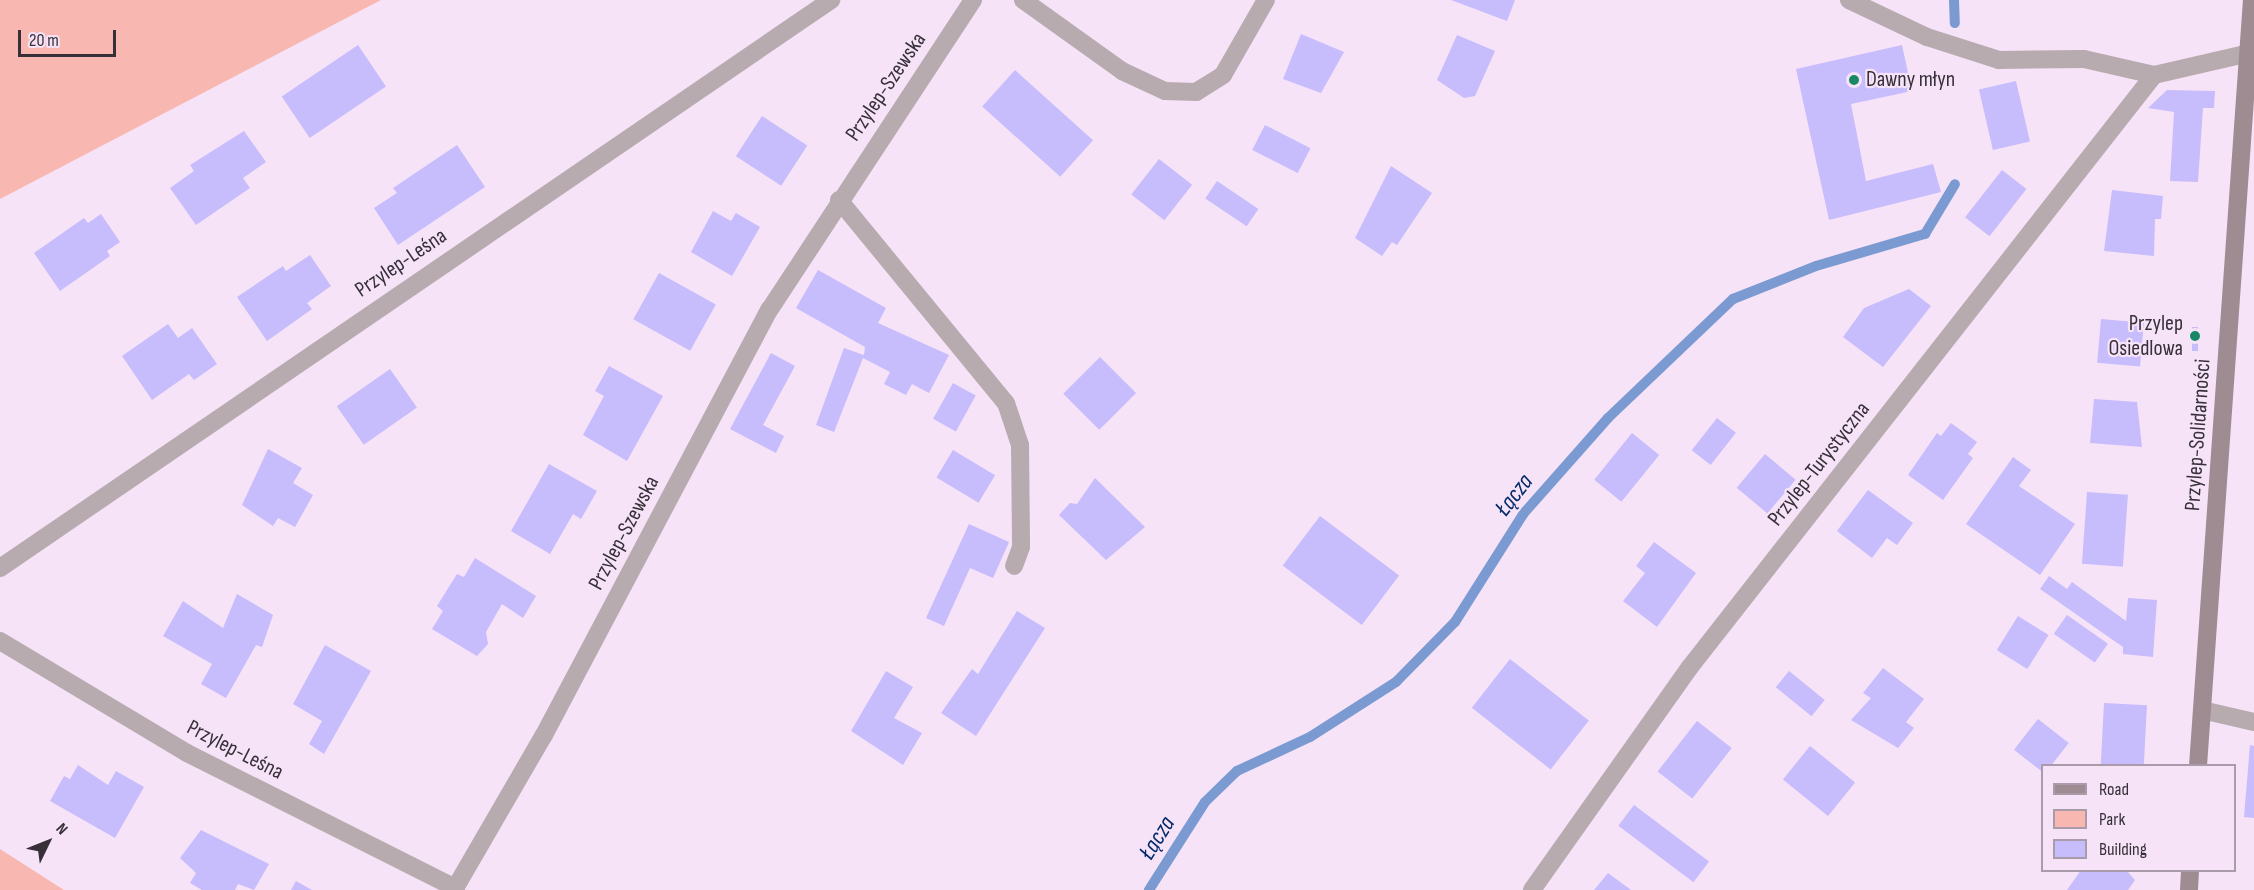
<!DOCTYPE html>
<html>
<head>
<meta charset="utf-8">
<style>
	body { margin:0 }
	#map { position:relative; width:2254px; height:890px; overflow:hidden; background:#f6e3f8; font-family:"Sofia Sans Condensed",sans-serif }
	div>[style] { position:absolute }
	.green>* { inset:0; background:#f8b8b1 }
	.stream>* { height:10px; margin:-5px; padding:0 5px; transform-origin:5px; border-radius:5px; background:#7a9ad1 }
	.building>* { inset:0; background:#c7bcfc; transform-origin:0 0 }
	.street>* { height:18px; margin:-9px; padding:0 9px; transform-origin:9px; border-radius:9px; background:#b7abaf }
	.secondary>* { height:18px; margin:-9px; padding:0 9px; transform-origin:9px; border-radius:9px; background:#9e8c92 }
	.dots>* { width:16px; height:16px; translate:-50% -50%; box-sizing:border-box; border:3px solid #f6e3f8; border-radius:50% }
	span { translate:-50% -50%; white-space:nowrap; text-align:center; line-height:1.15; -webkit-text-stroke:4.5px #f6e3f8; paint-order:stroke }
	.poi-label { font-size:22px; color:#373038 }
	.left { translate:0 -50%; text-align:left }
	.right { translate:-100% -50%; text-align:right }
	.street-label { font-size:22px; color:#373038 }
	.water-label { font-size:24px; color:#052a6a; font-style:italic }
	.legend { position:absolute; left:2041px; top:764px; width:195px; height:108px; box-sizing:border-box; background:#f6e3f8; border:2px solid #aa9bab; margin:0; padding:8px 10px; list-style:none; font-size:18px; color:#373038 }
	.legend li { display:flex; align-items:center; gap:12px; height:30px }
	.legend b { width:30px; border:2px solid #aa9bab }
	.north { position:absolute; left:18px; top:812px; width:60px; height:60px; -webkit-text-stroke:4px #f6e3f8; paint-order:stroke; rotate:47deg; font-size:16px; font-weight:700; line-height:24px; text-align:center; color:#373038 }
	.north::after { content:''; display:block; margin:auto; width:21px; height:27px; background:#373038; clip-path:polygon(50% 0,100% 100%,50% 72%,0 100%) }
	.scale { position:absolute; left:18px; top:30px; width:98px; height:27px; box-sizing:border-box; border:3px solid #373038; border-top:0; padding-left:8px; font-size:18px; line-height:21px; white-space:nowrap; color:#373038; -webkit-text-stroke:4px #f6e3f8; paint-order:stroke }
</style>
</head>
<body>
<div id="map">
	<div class="green">
		<div style="clip-path:polygon(0 0,381px 0,0 199px)"></div>
		<div style="clip-path:polygon(0 849px,64px 890px,0 890px)"></div>
	</div>
	<div class="stream">
		<div style="left:1954px;top:0;width:23px;rotate:88deg"></div>
		<div style="left:1149px;top:890px;width:104px;rotate:-57.5deg"></div>
		<div style="left:1205px;top:802px;width:45px;rotate:-44.1deg"></div>
		<div style="left:1237px;top:771px;width:81px;rotate:-25deg"></div>
		<div style="left:1310px;top:737px;width:102px;rotate:-32.6deg"></div>
		<div style="left:1396px;top:682px;width:84px;rotate:-45.5deg"></div>
		<div style="left:1455px;top:622px;width:129px;rotate:-57.7deg"></div>
		<div style="left:1524px;top:513px;width:127px;rotate:-48.5deg"></div>
		<div style="left:1608px;top:418px;width:173px;rotate:-43.6deg"></div>
		<div style="left:1733px;top:299px;width:89px;rotate:-21.7deg"></div>
		<div style="left:1816px;top:266px;width:114px;rotate:-16.4deg"></div>
		<div style="left:1925px;top:234px;width:58px;rotate:-59deg"></div>
	</div>
	<div class="building">
		<div style="clip-path:polygon(1451px 0,1515px 0,1507px 21px)"></div>
		<div style="clip-path:polygon(1301px 34px,1344px 52px,1321px 93px,1283px 79px)"></div>
		<div style="clip-path:polygon(1457px 35px,1495px 51px,1475px 96px,1464px 98px,1437px 80px)"></div>
		<div style="left:358px;top:45px;width:50px;height:92px;rotate:56deg"></div>
		<div style="clip-path:polygon(1902px 45px,1912px 91px,1851px 104px,1866px 181px,1933px 164px,1941px 192px,1829px 220px,1796px 69px)"></div>
		<div style="left:1015px;top:70px;width:105px;height:49px;rotate:42deg"></div>
		<div style="left:2016px;top:81px;width:62px;height:38px;rotate:77deg"></div>
		<div style="clip-path:polygon(2167px 90px,2215px 91px,2214px 108px,2203px 108px,2198px 182px,2170px 181px,2174px 112px,2148px 108px)"></div>
		<div style="left:762px;top:116px;width:54px;height:48px;rotate:33deg"></div>
		<div style="left:1265px;top:125px;width:51px;height:28px;rotate:27deg"></div>
		<div style="clip-path:polygon(244px 131px,266px 162px,243px 178px,250px 188px,196px 225px,170px 188px,194px 171px,190px 165px)"></div>
		<div style="clip-path:polygon(457px 145px,485px 187px,398px 245px,374px 208px,397px 193px,393px 188px)"></div>
		<div style="left:1159px;top:159px;width:42px;height:45px;rotate:38deg"></div>
		<div style="clip-path:polygon(1391px 166px,1432px 193px,1397px 245px,1392px 242px,1382px 256px,1355px 238px)"></div>
		<div style="left:2002px;top:170px;width:31px;height:60px;rotate:38deg"></div>
		<div style="left:1217px;top:181px;width:50px;height:21px;rotate:34deg"></div>
		<div style="clip-path:polygon(2112px 190px,2163px 196px,2161px 219px,2155px 219px,2154px 256px,2104px 251px)"></div>
		<div style="clip-path:polygon(713px 211px,731px 221px,736px 213px,760px 227px,732px 276px,691px 252px)"></div>
		<div style="clip-path:polygon(101px 214px,120px 242px,107px 251px,110px 256px,60px 291px,34px 253px,84px 218px,88px 223px)"></div>
		<div style="clip-path:polygon(310px 255px,331px 286px,307px 303px,312px 309px,267px 341px,237px 297px,283px 266px,286px 271px)"></div>
		<div style="clip-path:polygon(818px 270px,886px 308px,878px 323px,949px 355px,929px 393px,912px 384px,906px 395px,884px 384px,890px 372px,863px 358px,834px 432px,816px 425px,844px 348px,864px 355px,865px 347px,796px 308px)"></div>
		<div style="left:659px;top:273px;width:65px;height:53px;rotate:29deg"></div>
		<div style="clip-path:polygon(1909px 289px,1931px 306px,1883px 367px,1843px 337px,1864px 308px)"></div>
		<div style="left:2101px;top:319px;width:43px;height:44px;rotate:5deg"></div>
		<div style="clip-path:polygon(168px 324px,178px 338px,192px 328px,217px 364px,194px 380px,189px 374px,152px 400px,122px 356px)"></div>
		<div style="left:2192px;top:327px;width:6px;height:24px"></div>
		<div style="clip-path:polygon(771px 353px,795px 366px,763px 425px,784px 436px,776px 453px,730px 429px)"></div>
		<div style="left:1100px;top:357px;width:51px;height:52px;rotate:45deg"></div>
		<div style="clip-path:polygon(609px 366px,663px 396px,627px 461px,583px 435px,604px 396px,595px 391px)"></div>
		<div style="left:390px;top:369px;width:47px;height:65px;rotate:55deg"></div>
		<div style="left:953px;top:383px;width:26px;height:41px;rotate:29deg"></div>
		<div style="clip-path:polygon(2094px 399px,2137px 402px,2142px 447px,2090px 443px)"></div>
		<div style="left:1717px;top:418px;width:24px;height:41px;rotate:38deg"></div>
		<div style="clip-path:polygon(1951px 423px,1977px 442px,1968px 454px,1973px 458px,1943px 500px,1908px 475px,1937px 433px,1941px 436px)"></div>
		<div style="left:1632px;top:433px;width:35px;height:60px;rotate:39deg"></div>
		<div style="clip-path:polygon(268px 449px,302px 468px,293px 483px,313px 495px,295px 527px,278px 518px,273px 526px,242px 505px)"></div>
		<div style="left:953px;top:450px;width:49px;height:32px;rotate:31deg"></div>
		<div style="left:1765px;top:454px;width:40px;height:44px;rotate:40deg"></div>
		<div style="clip-path:polygon(2013px 457px,2031px 470px,2019px 486px,2075px 524px,2040px 575px,1966px 524px)"></div>
		<div style="clip-path:polygon(549px 464px,597px 491px,581px 519px,573px 514px,550px 554px,511px 531px)"></div>
		<div style="clip-path:polygon(1095px 478px,1145px 527px,1106px 560px,1059px 515px,1070px 503px,1077px 504px)"></div>
		<div style="clip-path:polygon(1868px 490px,1913px 523px,1897px 545px,1887px 538px,1872px 558px,1837px 531px)"></div>
		<div style="left:2087px;top:492px;width:41px;height:72px;rotate:4deg"></div>
		<div style="left:1320px;top:516px;width:99px;height:62px;rotate:37deg"></div>
		<div style="clip-path:polygon(969px 524px,1009px 542px,993px 578px,970px 568px,944px 626px,926px 618px)"></div>
		<div style="clip-path:polygon(1654px 542px,1696px 573px,1657px 627px,1623px 601px,1645px 573px,1636px 566px)"></div>
		<div style="clip-path:polygon(475px 558px,536px 596px,523px 618px,502px 604px,486px 632px,488px 644px,477px 656px,432px 629px,443px 611px,437px 606px,457px 574px,464px 577px)"></div>
		<div style="clip-path:polygon(2049px 576px,2067px 589px,2072px 582px,2126px 621px,2128px 598px,2157px 600px,2153px 657px,2123px 654px,2123px 647px,2040px 589px)"></div>
		<div style="clip-path:polygon(237px 594px,273px 615px,262px 647px,256px 645px,226px 698px,201px 684px,212px 664px,163px 636px,183px 601px,223px 628px)"></div>
		<div style="clip-path:polygon(1017px 611px,1045px 628px,976px 736px,941px 713px,972px 669px,978px 674px)"></div>
		<div style="left:2067px;top:615px;width:50px;height:23px;rotate:35deg"></div>
		<div style="left:2018px;top:616px;width:36px;height:40px;rotate:32deg"></div>
		<div style="clip-path:polygon(325px 645px,371px 671px,324px 754px,309px 744px,322px 721px,293px 704px)"></div>
		<div style="left:1510px;top:659px;width:100px;height:62px;rotate:38deg"></div>
		<div style="clip-path:polygon(1883px 668px,1924px 699px,1906px 722px,1914px 728px,1898px 748px,1851px 720px,1871px 698px,1863px 693px)"></div>
		<div style="clip-path:polygon(886px 671px,913px 687px,894px 718px,922px 733px,903px 765px,851px 731px)"></div>
		<div style="left:1789px;top:671px;width:46px;height:21px;rotate:39deg"></div>
		<div style="left:2104px;top:703px;width:43px;height:62px;rotate:3deg"></div>
		<div style="left:2038px;top:719px;width:39px;height:39px;rotate:38deg"></div>
		<div style="left:1697px;top:721px;width:44px;height:64px;rotate:38deg"></div>
		<div style="clip-path:polygon(2250px 745px,2254px 746px,2254px 818px,2244px 817px)"></div>
		<div style="left:1810px;top:746px;width:58px;height:43px;rotate:39deg"></div>
		<div style="clip-path:polygon(78px 765px,108px 785px,116px 771px,144px 787px,115px 838px,50px 801px,64px 776px,70px 779px)"></div>
		<div style="left:1634px;top:805px;width:94px;height:26px;rotate:37deg"></div>
		<div style="clip-path:polygon(201px 830px,269px 864px,254px 890px,238px 884px,235px 890px,202px 890px,190px 883px,196px 873px,180px 858px)"></div>
		<div style="clip-path:polygon(2081px 870px,2126px 870px,2135px 880px,2128px 890px,2067px 890px)"></div>
		<div style="clip-path:polygon(1608px 873px,1631px 890px,1594px 890px)"></div>
		<div style="clip-path:polygon(296px 881px,312px 890px,291px 890px)"></div>
	</div>
	<div class="street">
		<div style="left:1023px;top:0;width:122px;rotate:35.6deg"></div>
		<div style="left:1122px;top:71px;width:47px;rotate:24.9deg"></div>
		<div style="left:1165px;top:91px;width:31px;rotate:2deg"></div>
		<div style="left:1196px;top:92px;width:32px;rotate:-32deg"></div>
		<div style="left:1223px;top:75px;width:86px;rotate:-60.2deg"></div>
		<div style="left:1849px;top:0;width:86px;rotate:25.4deg"></div>
		<div style="left:1927px;top:37px;width:76px;rotate:17.7deg"></div>
		<div style="left:1999px;top:60px;width:85px;rotate:-0.7deg"></div>
		<div style="left:2084px;top:59px;width:72px;rotate:12.9deg"></div>
		<div style="left:2154px;top:75px;width:98px;rotate:-13deg"></div>
		<div style="left:839px;top:200px;width:263px;rotate:50.6deg"></div>
		<div style="left:1006px;top:403px;width:44px;rotate:71.6deg"></div>
		<div style="left:1020px;top:445px;width:102px;rotate:89.4deg"></div>
		<div style="left:1021px;top:547px;width:20px;rotate:110deg"></div>
		<div style="left:0;top:568px;width:1007px;rotate:-34.35deg"></div>
		<div style="left:0;top:641px;width:218px;rotate:30.9deg"></div>
		<div style="left:187px;top:753px;width:301px;rotate:26.7deg"></div>
		<div style="left:2202px;top:710px;width:53px;rotate:13deg"></div>
		<div style="left:454px;top:890px;width:179px;rotate:-59.9deg"></div>
		<div style="left:544px;top:735px;width:482px;rotate:-62.1deg"></div>
		<div style="left:770px;top:309px;width:370px;rotate:-56.7deg"></div>
		<div style="left:1532px;top:890px;width:273px;rotate:-54.7deg"></div>
		<div style="left:1690px;top:667px;width:752px;rotate:-51.91deg"></div>
	</div>
	<div class="secondary">
		<div style="left:2198px;top:766px;width:768px;rotate:-85.97deg"></div>
		<div style="left:2189px;top:890px;width:20px;rotate:-87deg"></div>
	</div>
	<div class="dots">
		<div style="left:1854px;top:80px;background:#198866"></div>
		<div style="left:2195px;top:336px;background:#198866"></div>
	</div>
	<div class="poi-label">
		<span class="left" style="left:1866px;top:80px">Dawny młyn</span>
		<span class="right" style="left:2183px;top:336px">Przylep<br>Osiedlowa</span>
	</div>
	<div class="street-label">
		<span style="left:886px;top:87px;rotate:-56deg">Przylep-Szewska</span>
		<span style="left:401px;top:263px;rotate:-34deg">Przylep-Leśna</span>
		<span style="left:2198px;top:435px;rotate:-86deg">Przylep-Solidarności</span>
		<span style="left:1819px;top:464px;rotate:-52deg">Przylep-Turystyczna</span>
		<span style="left:624px;top:533px;rotate:-62deg">Przylep-Szewska</span>
		<span style="left:235px;top:750px;rotate:27deg">Przylep-Leśna</span>
	</div>
	<div class="water-label">
		<span style="left:1514px;top:495px;rotate:-52deg">Łącza</span>
		<span style="left:1157px;top:838px;rotate:-58deg">Łącza</span>
	</div>
	<ul class="legend">
	<li><b style="height:8px;background:#9e8c92"></b>Road</li>
	<li><b style="height:16px;background:#f8b8b1"></b>Park</li>
	<li><b style="height:16px;background:#c7bcfc"></b>Building</li>
	</ul>
	<div class="north">N</div>
	<div class="scale">20 m</div>
</div>
</body>
</html>
